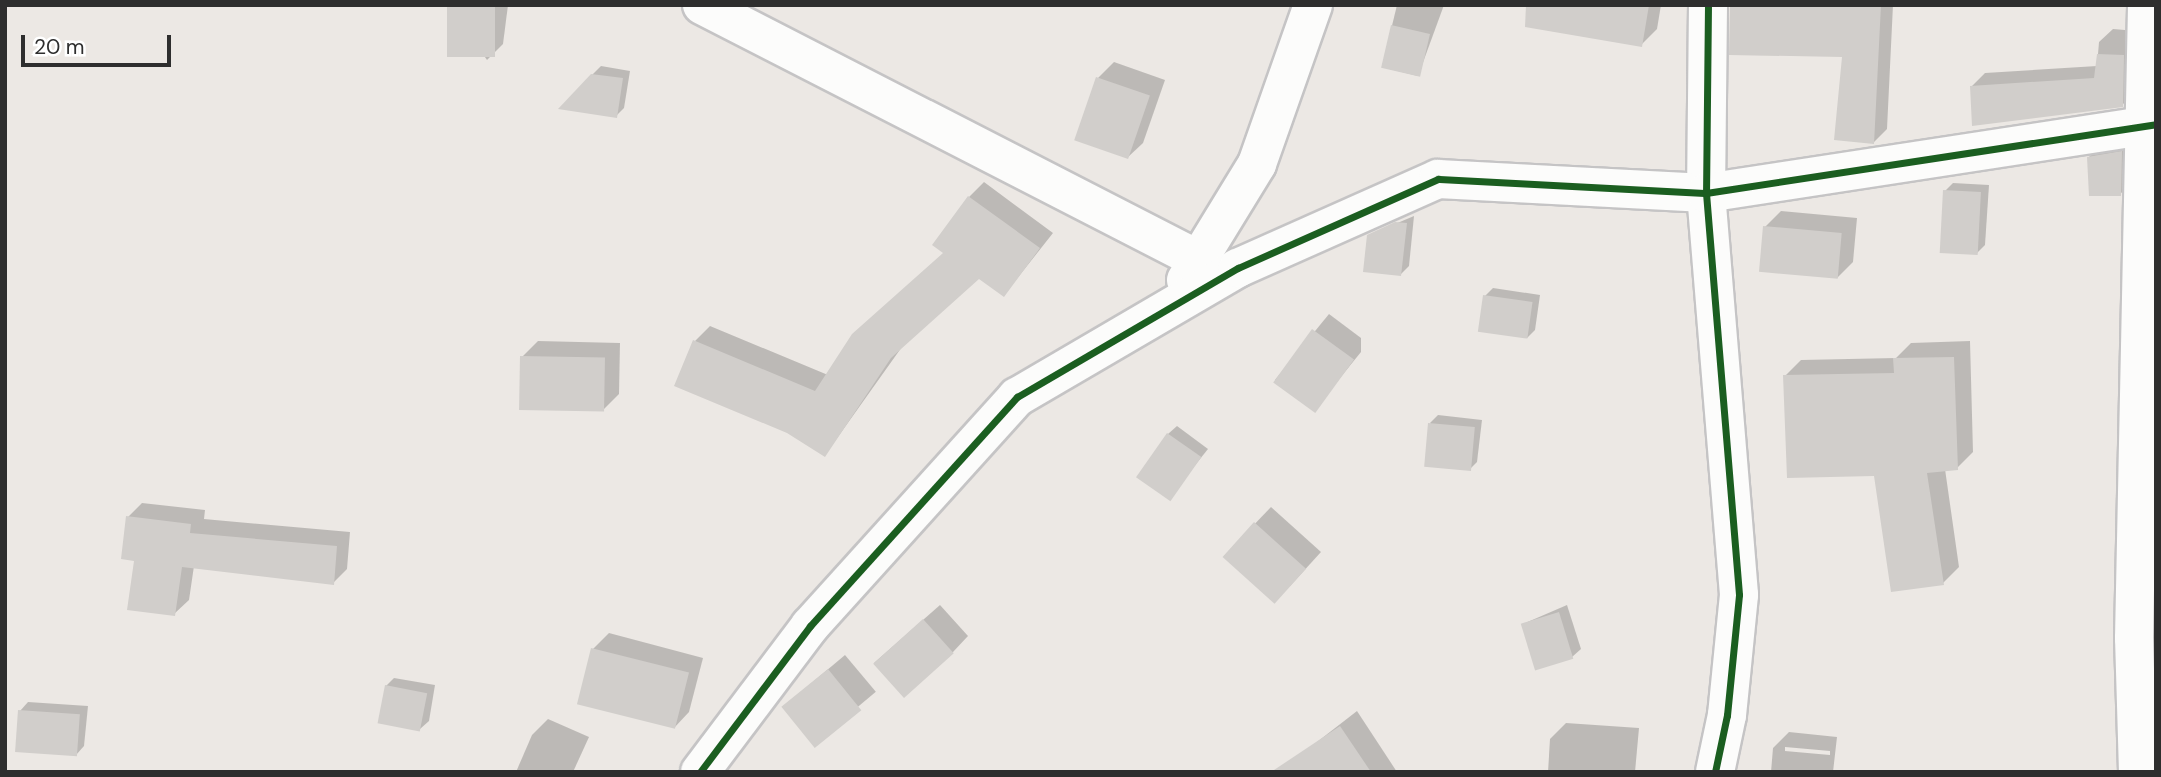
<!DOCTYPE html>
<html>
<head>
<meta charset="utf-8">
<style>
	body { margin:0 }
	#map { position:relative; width:2161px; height:777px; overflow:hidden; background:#ece8e4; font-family:"DM Sans",sans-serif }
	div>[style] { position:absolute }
	.shadow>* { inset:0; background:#0003; transform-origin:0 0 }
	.building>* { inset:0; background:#d1cecb; transform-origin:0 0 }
	.roads { filter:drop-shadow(2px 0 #c5c4c5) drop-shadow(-2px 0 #c5c4c5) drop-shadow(0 2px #c5c4c5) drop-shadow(0 -2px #c5c4c5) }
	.minor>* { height:38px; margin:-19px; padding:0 19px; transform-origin:19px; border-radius:19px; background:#fcfcfb }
	.cycleway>* { height:7px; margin:-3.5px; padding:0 3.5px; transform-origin:3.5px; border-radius:3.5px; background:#1b5e20 }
	span { translate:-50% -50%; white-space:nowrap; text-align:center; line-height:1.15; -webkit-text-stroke:7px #fff; paint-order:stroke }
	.frame { position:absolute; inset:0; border:7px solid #2e2e2e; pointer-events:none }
	.scale { position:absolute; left:21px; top:35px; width:150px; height:32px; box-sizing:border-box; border:4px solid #2e2e2e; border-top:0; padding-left:9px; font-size:21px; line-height:24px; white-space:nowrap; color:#2e2e2e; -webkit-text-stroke:5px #fff; paint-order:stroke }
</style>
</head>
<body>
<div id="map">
	<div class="shadow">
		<div style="clip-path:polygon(449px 5px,508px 5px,503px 44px,487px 60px)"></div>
		<div style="clip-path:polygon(1397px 5px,1444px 5px,1418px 76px,1382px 67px)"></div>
		<div style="clip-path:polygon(1575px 5px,1661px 5px,1657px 29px,1641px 45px)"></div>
		<div style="clip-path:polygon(1731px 5px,1893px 5px,1887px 129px,1874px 142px,1844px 55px)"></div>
		<div style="clip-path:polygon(2113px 29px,2137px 31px,2136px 92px,2122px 105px,1972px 86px,1985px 73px,2097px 66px,2099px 42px)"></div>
		<div style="clip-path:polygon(1114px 62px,1165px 80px,1143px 143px,1127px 158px,1098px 78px)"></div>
		<div style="clip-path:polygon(601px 66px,630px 71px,624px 108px,616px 116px,592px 75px)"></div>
		<div style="clip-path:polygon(2130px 144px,2129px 186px,2120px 194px,2089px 157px,2097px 149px)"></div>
		<div style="clip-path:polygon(984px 182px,1053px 233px,1004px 295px,978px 276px,904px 344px,825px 455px,695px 341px,710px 326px,828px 375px,945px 252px,969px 197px)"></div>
		<div style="clip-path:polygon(1953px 183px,1989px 185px,1985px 245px,1977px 253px,1945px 191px)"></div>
		<div style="clip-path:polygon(1781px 211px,1857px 218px,1853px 262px,1837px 278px,1765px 227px)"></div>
		<div style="clip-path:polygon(1414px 216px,1409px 266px,1401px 274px,1369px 235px)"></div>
		<div style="clip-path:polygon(1493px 288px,1540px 295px,1535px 330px,1527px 338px,1485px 296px)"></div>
		<div style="clip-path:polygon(1329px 314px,1361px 338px,1361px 352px,1314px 410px,1275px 380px)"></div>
		<div style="clip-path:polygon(538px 341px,620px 343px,619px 394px,603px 410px,522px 357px)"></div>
		<div style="clip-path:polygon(1970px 341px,1973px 452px,1957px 468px,1945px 469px,1959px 567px,1943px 583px,1875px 474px,1785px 376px,1801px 360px,1896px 358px,1911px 343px)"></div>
		<div style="clip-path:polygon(1438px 415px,1482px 420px,1477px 462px,1469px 470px,1430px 423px)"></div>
		<div style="clip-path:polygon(1177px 426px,1208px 449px,1168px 499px,1168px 434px)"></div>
		<div style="clip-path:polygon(142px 503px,205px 510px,204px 519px,350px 532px,347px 569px,333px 583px,194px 566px,189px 600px,174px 614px,136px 559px,128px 517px)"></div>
		<div style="clip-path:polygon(1271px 507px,1321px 552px,1290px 586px,1224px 556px)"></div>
		<div style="clip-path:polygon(940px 605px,968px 636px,953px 652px,874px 663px)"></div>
		<div style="clip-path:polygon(1567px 605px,1581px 649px,1572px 657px,1523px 624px)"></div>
		<div style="clip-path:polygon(609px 633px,703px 658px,689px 712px,674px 728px,593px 649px)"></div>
		<div style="left:845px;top:655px;width:48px;height:80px;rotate:50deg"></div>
		<div style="clip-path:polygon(394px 678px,435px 685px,429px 721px,420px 729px,386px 686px)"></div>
		<div style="clip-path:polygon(28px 702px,88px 706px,84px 746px,76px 755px,20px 711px)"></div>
		<div style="clip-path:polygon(1357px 711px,1397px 772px,1323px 772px,1308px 749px)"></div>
		<div style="clip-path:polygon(548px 719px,589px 737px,573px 772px,516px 772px,532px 735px)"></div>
		<div style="clip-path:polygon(1566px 723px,1639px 728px,1635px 772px,1548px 772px,1550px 739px)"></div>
		<div style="clip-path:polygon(evenodd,1789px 732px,1837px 737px,1833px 772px,1771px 772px,1773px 748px,1789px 732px,1785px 747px,1830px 751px,1830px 755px,1785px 751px,1785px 747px)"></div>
	</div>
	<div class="building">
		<div style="left:447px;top:5px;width:48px;height:52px"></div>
		<div style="clip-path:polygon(1526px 5px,1649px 5px,1642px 47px,1525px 27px)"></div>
		<div style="clip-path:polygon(1730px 5px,1881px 5px,1874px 144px,1834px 140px,1842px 57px,1729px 55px)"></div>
		<div style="left:1391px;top:25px;width:40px;height:44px;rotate:13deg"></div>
		<div style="clip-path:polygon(2097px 54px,2124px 55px,2123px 107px,1972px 126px,1970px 86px,2094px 78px)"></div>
		<div style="clip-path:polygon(591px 74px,623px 78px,617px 118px,558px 109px)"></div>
		<div style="left:1096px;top:77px;width:57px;height:67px;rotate:19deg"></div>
		<div style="clip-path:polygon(2122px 151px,2121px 196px,2089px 196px,2087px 157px)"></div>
		<div style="left:1943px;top:190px;width:38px;height:63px;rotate:3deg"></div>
		<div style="clip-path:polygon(968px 196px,1040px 248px,1004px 297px,979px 279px,891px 358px,825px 457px,787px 433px,674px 386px,693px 340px,815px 391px,852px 334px,943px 253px,932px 245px)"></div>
		<div style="clip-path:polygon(1395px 222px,1407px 223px,1401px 276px,1363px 272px,1367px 235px)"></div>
		<div style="left:1763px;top:226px;width:79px;height:46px;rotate:5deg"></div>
		<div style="left:1483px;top:295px;width:50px;height:37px;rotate:8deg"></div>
		<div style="left:1312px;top:329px;width:52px;height:66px;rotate:36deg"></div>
		<div style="left:520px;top:356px;width:85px;height:54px;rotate:1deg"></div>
		<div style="clip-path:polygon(1954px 357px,1958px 470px,1927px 473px,1944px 585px,1891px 592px,1874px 476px,1787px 478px,1783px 375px,1894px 373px,1893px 358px)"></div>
		<div style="left:1428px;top:423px;width:47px;height:44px;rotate:5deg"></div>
		<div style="left:1167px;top:433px;width:42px;height:54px;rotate:35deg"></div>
		<div style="clip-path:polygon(126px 516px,191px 524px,190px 533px,337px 546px,334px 585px,182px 567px,175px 616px,127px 610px,134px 561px,121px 559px)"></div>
		<div style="left:1254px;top:522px;width:70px;height:47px;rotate:42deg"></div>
		<div style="left:1559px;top:612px;width:49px;height:40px;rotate:73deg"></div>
		<div style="left:923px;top:619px;width:46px;height:67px;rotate:48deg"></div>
		<div style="left:591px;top:648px;width:101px;height:58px;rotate:14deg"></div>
		<div style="left:828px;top:669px;width:53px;height:60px;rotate:51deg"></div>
		<div style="left:385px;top:685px;width:43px;height:39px;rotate:11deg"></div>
		<div style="left:18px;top:710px;width:62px;height:42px;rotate:4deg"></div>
		<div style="clip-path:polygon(1340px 726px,1371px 772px,1271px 772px)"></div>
	</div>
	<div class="roads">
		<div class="minor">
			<div style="left:702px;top:5px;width:559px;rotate:27.16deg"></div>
			<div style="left:1708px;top:5px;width:188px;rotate:90.6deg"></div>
			<div style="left:1706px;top:193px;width:403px;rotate:85.3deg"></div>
			<div style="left:1739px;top:595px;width:121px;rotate:95.7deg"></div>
			<div style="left:1727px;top:715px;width:58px;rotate:101.9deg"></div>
			<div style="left:1186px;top:280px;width:136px;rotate:-58.5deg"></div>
			<div style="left:1257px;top:164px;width:169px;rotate:-70.6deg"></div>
			<div style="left:700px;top:772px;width:183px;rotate:-53deg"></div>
			<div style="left:810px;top:626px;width:309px;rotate:-47.9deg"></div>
			<div style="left:1017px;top:397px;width:256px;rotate:-30.3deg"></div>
			<div style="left:1238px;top:268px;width:219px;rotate:-24deg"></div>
			<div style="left:1438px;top:179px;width:268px;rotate:3deg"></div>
			<div style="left:1706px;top:193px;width:455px;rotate:-8.7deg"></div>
			<div style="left:2138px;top:772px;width:134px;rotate:-91.7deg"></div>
			<div style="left:2134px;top:638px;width:633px;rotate:-88.82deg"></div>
		</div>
	</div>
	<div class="cycleway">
		<div style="left:1708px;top:5px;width:188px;rotate:90.6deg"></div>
		<div style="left:1706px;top:193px;width:403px;rotate:85.3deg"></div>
		<div style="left:1739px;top:595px;width:121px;rotate:95.7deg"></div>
		<div style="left:1727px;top:715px;width:58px;rotate:101.9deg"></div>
		<div style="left:700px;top:772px;width:183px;rotate:-53deg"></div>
		<div style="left:810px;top:626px;width:309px;rotate:-47.9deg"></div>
		<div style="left:1017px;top:397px;width:256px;rotate:-30.3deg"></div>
		<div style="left:1238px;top:268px;width:219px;rotate:-24deg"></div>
		<div style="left:1438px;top:179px;width:268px;rotate:3deg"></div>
		<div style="left:1706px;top:193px;width:455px;rotate:-8.7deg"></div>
	</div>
	<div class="frame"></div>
	<div class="scale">20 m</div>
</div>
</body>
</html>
